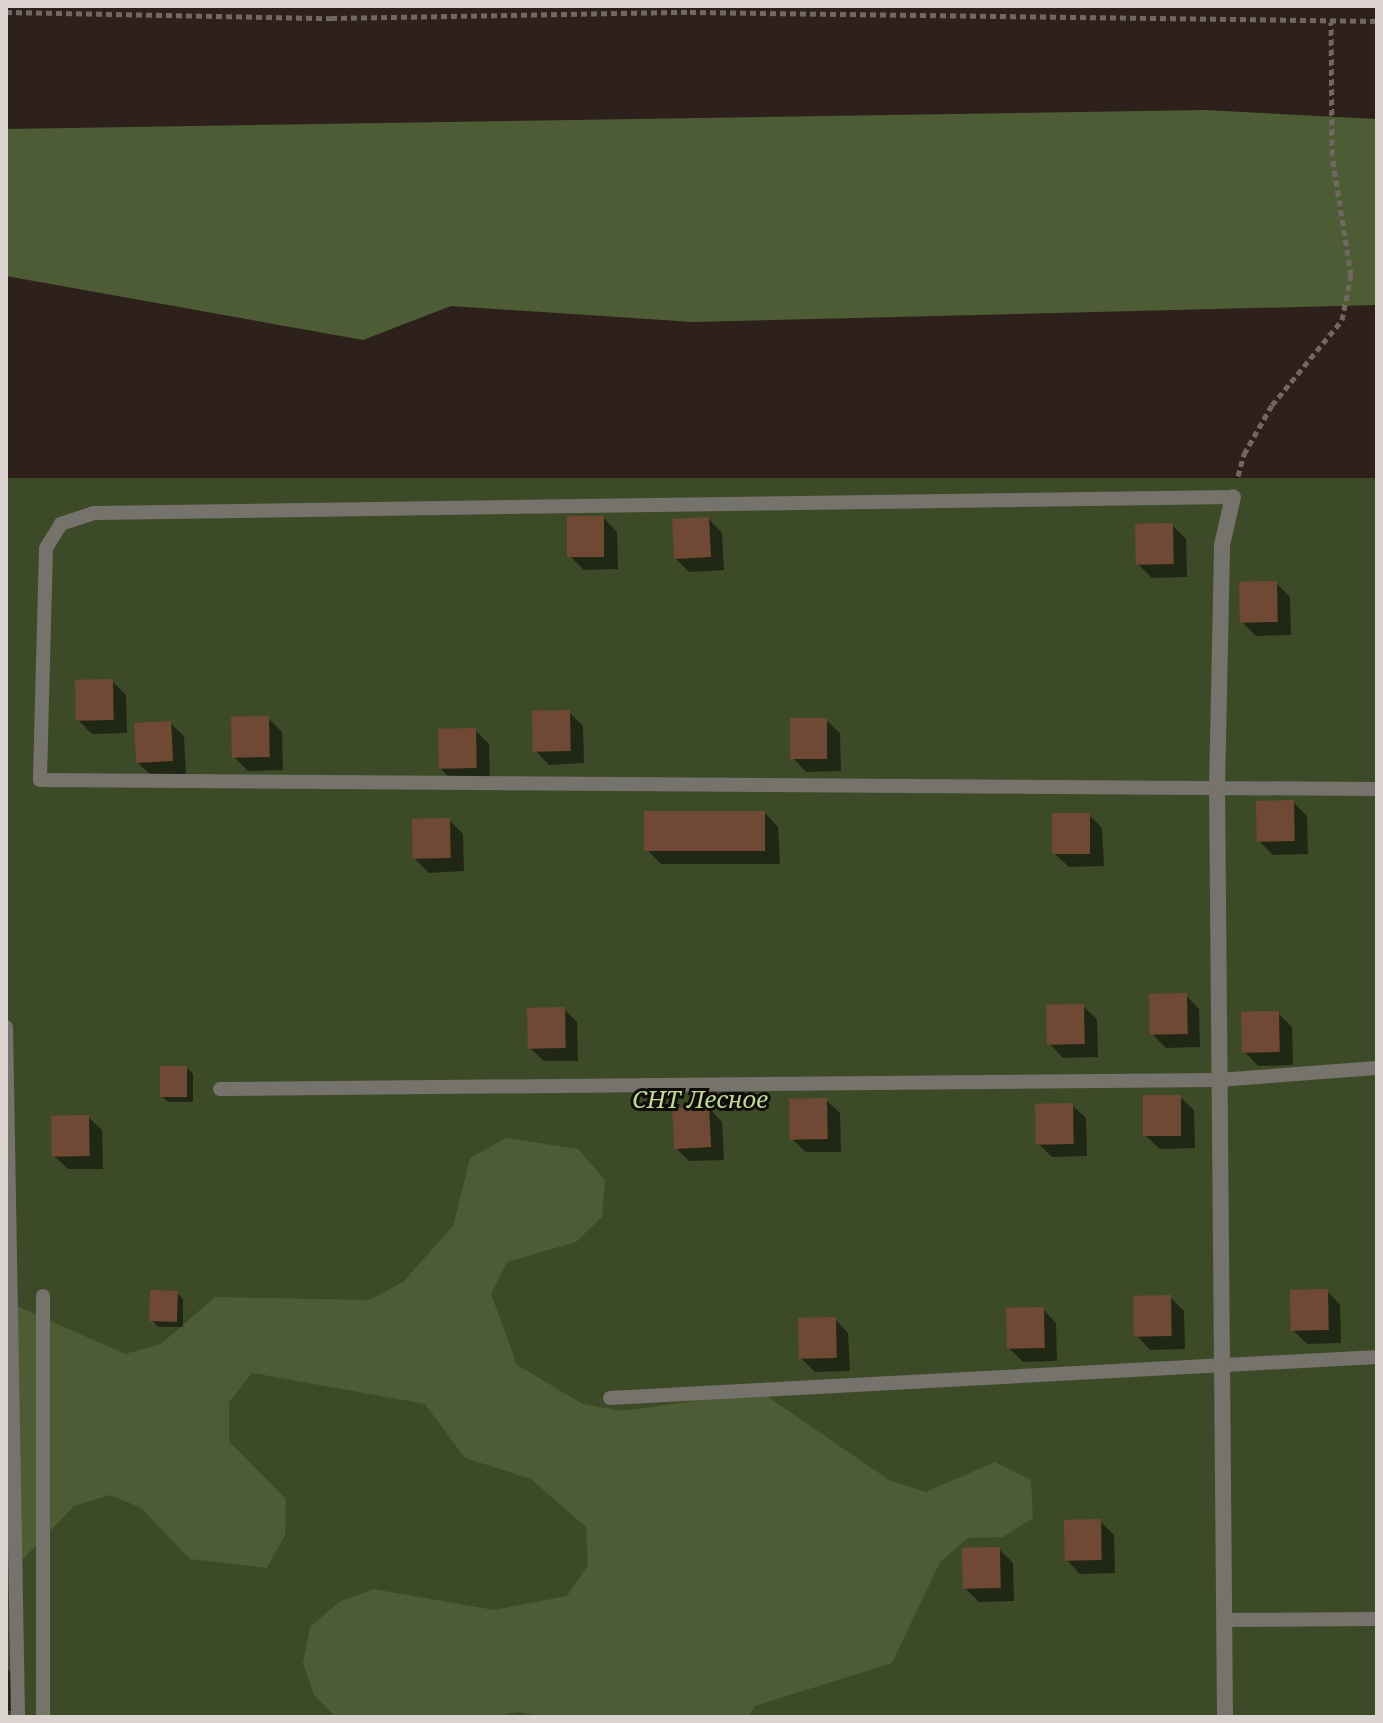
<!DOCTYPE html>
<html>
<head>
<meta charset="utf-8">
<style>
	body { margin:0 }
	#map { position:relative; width:1383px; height:1723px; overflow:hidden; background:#2e211b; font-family:"Noto Serif",serif }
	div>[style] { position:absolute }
	.green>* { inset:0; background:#3d4a27; transform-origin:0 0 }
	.forest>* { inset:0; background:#4d5c34 }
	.shadow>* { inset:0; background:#0007 }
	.building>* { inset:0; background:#704934; transform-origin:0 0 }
	.path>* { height:5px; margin-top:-2.5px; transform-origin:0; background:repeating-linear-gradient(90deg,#726762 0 6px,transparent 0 10px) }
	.service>* { height:14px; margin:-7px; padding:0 7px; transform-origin:7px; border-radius:7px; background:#76726c }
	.minor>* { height:16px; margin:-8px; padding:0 8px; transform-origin:8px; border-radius:8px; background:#76726c }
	span { translate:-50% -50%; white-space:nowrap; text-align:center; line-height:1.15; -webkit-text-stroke:6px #120c0a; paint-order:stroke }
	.park-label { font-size:24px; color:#bed895; font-style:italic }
	.frame { position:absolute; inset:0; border:8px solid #dbd3cf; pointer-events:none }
</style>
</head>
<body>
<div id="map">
	<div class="green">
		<div style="left:1377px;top:478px;width:1239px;height:1371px;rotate:90deg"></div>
	</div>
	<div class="forest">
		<div style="clip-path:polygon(1205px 110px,1377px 119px,1377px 305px,693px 322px,451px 306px,363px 340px,6px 276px,6px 129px)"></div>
		<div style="clip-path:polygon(506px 1138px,578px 1149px,605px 1180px,602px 1217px,576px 1242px,507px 1262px,491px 1294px,517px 1365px,583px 1404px,622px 1411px,761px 1392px,889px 1480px,926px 1492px,995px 1462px,1031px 1480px,1033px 1518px,1003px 1537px,968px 1538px,940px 1562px,892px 1663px,755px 1706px,748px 1717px,547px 1717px,518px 1712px,494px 1717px,336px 1717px,314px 1695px,303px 1663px,310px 1627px,339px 1602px,373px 1589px,494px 1610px,567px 1596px,588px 1565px,586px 1527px,531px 1479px,465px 1458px,425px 1404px,252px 1373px,229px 1402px,229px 1441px,286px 1499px,285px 1535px,267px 1568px,190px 1559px,141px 1508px,110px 1495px,74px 1506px,24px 1558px,6px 1563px,6px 1285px,17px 1306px,125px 1354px,161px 1344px,215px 1297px,369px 1300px,403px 1282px,453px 1226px,470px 1158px)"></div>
	</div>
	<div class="shadow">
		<div style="clip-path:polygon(604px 518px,617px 532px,618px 569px,584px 570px,570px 556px)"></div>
		<div style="clip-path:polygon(709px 519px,722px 533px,724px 570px,689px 572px,675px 558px)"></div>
		<div style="clip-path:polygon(1172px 525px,1186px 539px,1187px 577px,1152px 578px,1138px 564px)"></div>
		<div style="clip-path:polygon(1276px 583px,1290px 597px,1291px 635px,1256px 636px,1242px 622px)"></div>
		<div style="clip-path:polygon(112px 681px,126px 695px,127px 733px,92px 734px,78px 720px)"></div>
		<div style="clip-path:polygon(569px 712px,583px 726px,584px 763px,549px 765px,536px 751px)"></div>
		<div style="clip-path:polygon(268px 718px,282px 732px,283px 770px,248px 771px,234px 757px)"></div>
		<div style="clip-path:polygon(826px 720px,840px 733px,841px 771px,806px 772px,793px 758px)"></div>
		<div style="clip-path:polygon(170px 723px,184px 736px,186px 774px,151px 775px,137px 762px)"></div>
		<div style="clip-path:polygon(475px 730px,489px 744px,490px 781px,455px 783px,441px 769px)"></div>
		<div style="clip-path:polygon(1293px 802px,1307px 816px,1308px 854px,1273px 855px,1259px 841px)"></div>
		<div style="clip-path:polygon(765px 813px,778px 827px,780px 864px,661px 864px,648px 851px)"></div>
		<div style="clip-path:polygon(1089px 815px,1102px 828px,1104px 866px,1069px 867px,1055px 854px)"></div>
		<div style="clip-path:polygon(449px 820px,463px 834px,464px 871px,429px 873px,415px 859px)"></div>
		<div style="clip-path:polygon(1186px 995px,1199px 1009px,1200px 1047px,1166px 1048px,1152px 1034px)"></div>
		<div style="clip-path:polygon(1083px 1006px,1097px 1019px,1098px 1057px,1063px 1058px,1050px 1044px)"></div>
		<div style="clip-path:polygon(564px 1009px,577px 1022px,578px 1061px,544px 1061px,530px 1048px)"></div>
		<div style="clip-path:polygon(1278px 1013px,1292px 1027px,1293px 1065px,1258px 1066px,1245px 1052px)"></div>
		<div style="clip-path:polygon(187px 1068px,193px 1074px,193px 1102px,168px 1102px,162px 1096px)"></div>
		<div style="clip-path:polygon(1180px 1097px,1194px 1110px,1195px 1148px,1160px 1149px,1146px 1136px)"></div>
		<div style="clip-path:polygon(826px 1100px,840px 1113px,841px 1152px,806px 1152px,792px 1139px)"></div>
		<div style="clip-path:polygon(1072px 1105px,1086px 1118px,1087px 1156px,1052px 1157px,1039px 1144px)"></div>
		<div style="clip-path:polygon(709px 1108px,722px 1122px,724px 1160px,689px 1161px,675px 1147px)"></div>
		<div style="clip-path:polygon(88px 1117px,102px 1130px,103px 1169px,68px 1169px,54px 1156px)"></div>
		<div style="clip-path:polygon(1327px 1291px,1340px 1305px,1341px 1343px,1307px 1344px,1293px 1330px)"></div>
		<div style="clip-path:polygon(177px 1293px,183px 1299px,183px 1327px,158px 1327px,152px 1320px)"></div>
		<div style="clip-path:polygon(1170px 1297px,1184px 1311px,1185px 1349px,1150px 1350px,1137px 1336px)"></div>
		<div style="clip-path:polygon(1043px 1309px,1056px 1323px,1057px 1361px,1023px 1362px,1009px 1348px)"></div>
		<div style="clip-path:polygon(835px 1319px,848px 1333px,850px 1371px,815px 1372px,801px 1358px)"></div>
		<div style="clip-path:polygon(1100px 1521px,1114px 1535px,1115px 1573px,1080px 1574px,1067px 1560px)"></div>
		<div style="clip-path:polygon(999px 1549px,1013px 1563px,1014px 1601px,979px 1602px,965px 1588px)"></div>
		<div style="clip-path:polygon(6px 1668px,11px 1673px,12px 1711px,6px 1711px)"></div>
		<div style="clip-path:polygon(1350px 1715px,1352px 1717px,1315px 1717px,1315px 1716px)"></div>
	</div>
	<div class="building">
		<div style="left:567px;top:516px;width:37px;height:41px"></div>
		<div style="left:709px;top:517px;width:40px;height:37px;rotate:87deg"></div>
		<div style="left:1173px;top:523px;width:41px;height:38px;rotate:89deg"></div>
		<div style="left:1277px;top:581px;width:41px;height:38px;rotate:89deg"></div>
		<div style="left:113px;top:679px;width:41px;height:38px;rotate:89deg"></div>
		<div style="left:570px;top:710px;width:41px;height:38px;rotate:89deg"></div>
		<div style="left:269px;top:716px;width:41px;height:38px;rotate:89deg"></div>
		<div style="left:790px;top:718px;width:37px;height:41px"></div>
		<div style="left:171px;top:721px;width:40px;height:37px;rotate:87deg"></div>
		<div style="left:476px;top:728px;width:40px;height:38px;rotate:89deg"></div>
		<div style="left:1294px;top:800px;width:41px;height:38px;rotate:89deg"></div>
		<div style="left:644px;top:811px;width:121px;height:40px"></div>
		<div style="left:1052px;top:813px;width:38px;height:41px"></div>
		<div style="left:450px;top:818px;width:40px;height:38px;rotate:89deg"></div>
		<div style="left:1187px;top:993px;width:41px;height:38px;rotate:89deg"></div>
		<div style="left:1084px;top:1004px;width:40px;height:38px;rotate:89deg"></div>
		<div style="left:565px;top:1007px;width:41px;height:38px;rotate:89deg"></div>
		<div style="left:1279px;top:1011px;width:41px;height:38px;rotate:89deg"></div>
		<div style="left:160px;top:1066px;width:27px;height:31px"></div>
		<div style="left:1143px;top:1095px;width:38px;height:41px"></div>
		<div style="left:827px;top:1098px;width:41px;height:38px;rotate:89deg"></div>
		<div style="left:1073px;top:1103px;width:41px;height:38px;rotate:89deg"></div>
		<div style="left:709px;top:1106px;width:41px;height:37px;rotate:87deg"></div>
		<div style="left:89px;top:1115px;width:41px;height:38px;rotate:89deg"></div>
		<div style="left:1328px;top:1289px;width:41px;height:38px;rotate:89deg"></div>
		<div style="left:150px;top:1290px;width:28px;height:31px;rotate:2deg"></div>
		<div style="left:1171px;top:1295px;width:41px;height:38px;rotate:89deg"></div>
		<div style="left:1044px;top:1307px;width:41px;height:38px;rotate:89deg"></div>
		<div style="left:836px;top:1317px;width:41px;height:38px;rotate:89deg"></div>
		<div style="left:1101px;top:1519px;width:41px;height:37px;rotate:89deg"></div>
		<div style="left:1000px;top:1547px;width:41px;height:38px;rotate:89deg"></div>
	</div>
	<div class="path">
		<div style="left:6px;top:12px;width:325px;rotate:1.1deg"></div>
		<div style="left:331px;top:18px;width:359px;rotate:-1deg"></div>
		<div style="left:690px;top:12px;width:687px;rotate:0.75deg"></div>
		<div style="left:1238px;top:476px;width:23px;rotate:-75deg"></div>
		<div style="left:1244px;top:454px;width:56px;rotate:-60.3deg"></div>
		<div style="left:1272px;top:405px;width:110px;rotate:-50.5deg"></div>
		<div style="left:1342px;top:320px;width:46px;rotate:-78.7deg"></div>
		<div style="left:1351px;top:275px;width:121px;rotate:-99deg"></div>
		<div style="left:1332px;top:155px;width:133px;rotate:-90.4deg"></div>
	</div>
	<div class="service">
		<div style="left:1233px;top:497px;width:1139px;rotate:179.2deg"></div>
		<div style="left:94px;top:513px;width:35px;rotate:162deg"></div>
		<div style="left:61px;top:524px;width:28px;rotate:122deg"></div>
		<div style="left:46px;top:548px;width:232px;rotate:91.5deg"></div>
		<div style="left:40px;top:780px;width:1337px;rotate:0.39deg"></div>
		<div style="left:6px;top:1027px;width:690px;rotate:89deg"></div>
		<div style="left:220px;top:1089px;width:998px;rotate:-0.52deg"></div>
		<div style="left:1218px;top:1080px;width:159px;rotate:-4.3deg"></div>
		<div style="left:43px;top:1296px;width:421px;rotate:90deg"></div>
		<div style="left:610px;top:1398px;width:768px;rotate:-3.06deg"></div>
		<div style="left:1226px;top:1620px;width:151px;rotate:-0.4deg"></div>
	</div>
	<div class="minor">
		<div style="left:1225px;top:1717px;width:929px;rotate:-90.49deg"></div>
		<div style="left:1217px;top:788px;width:243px;rotate:-88.8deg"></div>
		<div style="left:1222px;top:545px;width:49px;rotate:-77.1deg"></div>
	</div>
	<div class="park-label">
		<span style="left:700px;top:1099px">СНТ Лесное</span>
	</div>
	<div class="frame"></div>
</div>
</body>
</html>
